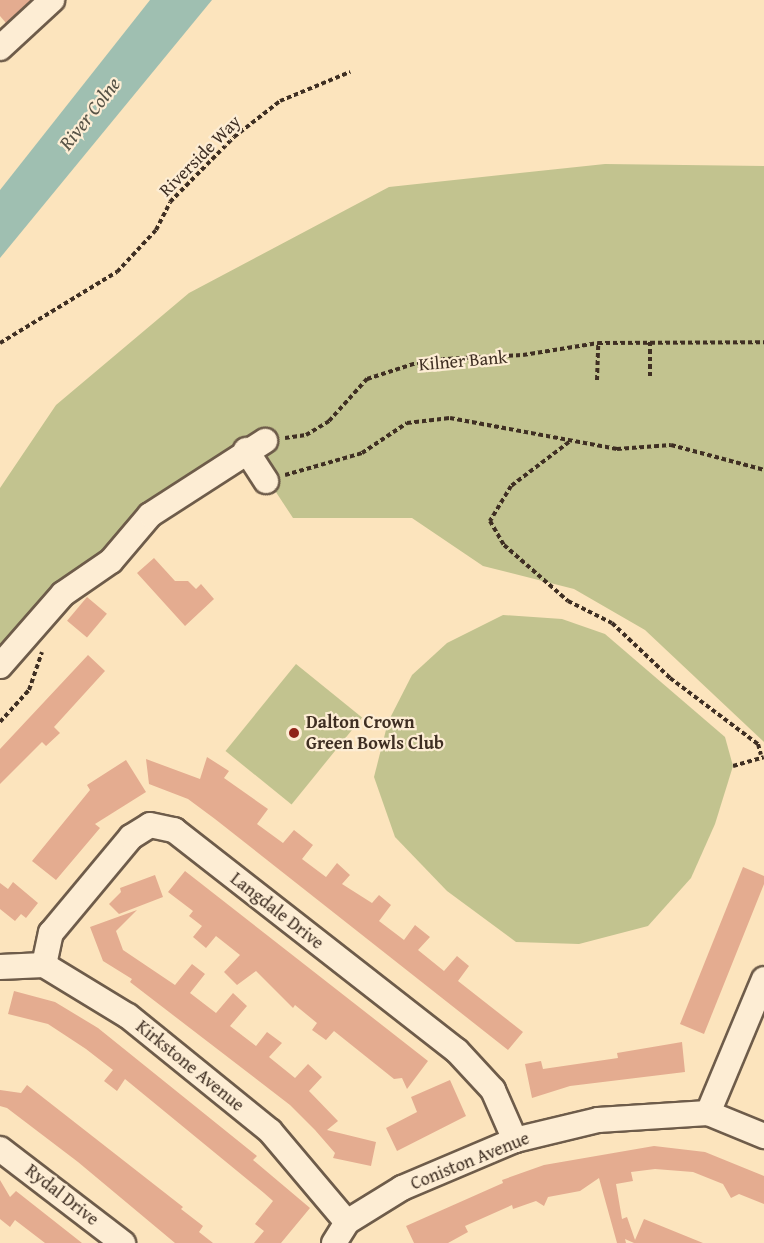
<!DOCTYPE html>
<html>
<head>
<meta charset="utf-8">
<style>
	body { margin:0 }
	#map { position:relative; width:764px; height:1243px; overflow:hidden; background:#fce4bd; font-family:"Gentium Book Plus",serif }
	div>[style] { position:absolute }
	.green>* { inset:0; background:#c2c38f; transform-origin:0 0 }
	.water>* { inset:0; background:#9fbfb1 }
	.building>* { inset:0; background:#e4ac90; transform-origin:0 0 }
	.path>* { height:4px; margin-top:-2px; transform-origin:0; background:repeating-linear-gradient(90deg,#3f2f23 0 4.5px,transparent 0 7.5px) }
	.roads { filter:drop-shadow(2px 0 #6e5c4a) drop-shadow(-2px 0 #6e5c4a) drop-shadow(0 2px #6e5c4a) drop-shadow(0 -2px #6e5c4a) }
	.minor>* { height:24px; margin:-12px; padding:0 12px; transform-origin:12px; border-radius:12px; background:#fdedd4 }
	.dots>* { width:16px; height:16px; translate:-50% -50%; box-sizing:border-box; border:3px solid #fdedd4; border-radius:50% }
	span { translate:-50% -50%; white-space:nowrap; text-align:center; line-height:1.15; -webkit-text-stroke:4.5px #fdedd4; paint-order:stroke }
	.street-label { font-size:18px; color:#3f2f23 }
	.poi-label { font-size:18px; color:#3f2f23; font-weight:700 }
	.left { translate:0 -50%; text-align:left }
	.water-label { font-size:20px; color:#575346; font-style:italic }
</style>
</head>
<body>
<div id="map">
	<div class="green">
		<div style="clip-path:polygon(605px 164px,764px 166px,764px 742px,645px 630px,574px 589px,483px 566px,412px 518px,293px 518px,243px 442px,146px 509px,56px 593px,0 655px,0 488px,56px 405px,189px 293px,389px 187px)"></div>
		<div style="clip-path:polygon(503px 615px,562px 619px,605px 634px,725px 737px,733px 766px,715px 824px,691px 878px,648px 926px,579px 944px,516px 942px,447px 891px,395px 837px,374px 777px,388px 722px,412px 675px,447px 643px)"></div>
		<div style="left:296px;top:664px;width:85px;height:112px;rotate:39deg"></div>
	</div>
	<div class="water">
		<div style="clip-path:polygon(150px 0,212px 0,0 258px,0 190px)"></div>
	</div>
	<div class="building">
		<div style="clip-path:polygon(0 0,31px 0,6px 23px,0 16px)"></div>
		<div style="clip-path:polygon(154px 558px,175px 581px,188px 581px,196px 589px,201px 584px,214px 599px,185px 626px,137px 573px)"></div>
		<div style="left:87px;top:597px;width:26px;height:31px;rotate:40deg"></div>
		<div style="clip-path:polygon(88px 655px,105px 671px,54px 727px,60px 733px,46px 746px,42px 742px,0 784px,0 749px)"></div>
		<div style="clip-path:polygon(207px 757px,229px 771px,224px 778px,268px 809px,257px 824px,283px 843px,294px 830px,313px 845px,302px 859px,326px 877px,337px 863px,350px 875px,342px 884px,372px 903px,379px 895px,391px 905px,379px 921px,404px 940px,415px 925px,430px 937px,418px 950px,444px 971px,457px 956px,469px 966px,458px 981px,523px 1032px,508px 1050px,215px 819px,188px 799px,149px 784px,146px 759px,200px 779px)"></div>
		<div style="clip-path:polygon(126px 760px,146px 792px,95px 824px,100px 828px,56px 880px,32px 861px,90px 790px,87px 785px)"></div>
		<div style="clip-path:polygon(743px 867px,764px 876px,764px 884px,704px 1034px,680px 1024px)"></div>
		<div style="clip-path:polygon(185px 871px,428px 1061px,407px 1089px,402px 1078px,394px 1079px,334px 1031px,326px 1040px,312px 1030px,317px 1023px,295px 1005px,293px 1008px,256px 971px,237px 985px,224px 972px,240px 955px,216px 936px,206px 948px,193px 937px,202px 926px,189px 916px,193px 911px,168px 892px)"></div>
		<div style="clip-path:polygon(155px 875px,163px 897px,119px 914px,109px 904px,121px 892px,120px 888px)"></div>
		<div style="clip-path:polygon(13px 882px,38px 903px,26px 918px,21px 914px,15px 921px,0 909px,0 883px,8px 889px)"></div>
		<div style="clip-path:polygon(137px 910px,116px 931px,123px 950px,175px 985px,192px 964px,205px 974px,190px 993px,216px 1013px,233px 993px,247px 1006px,230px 1026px,256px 1046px,267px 1032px,282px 1043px,269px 1057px,295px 1078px,308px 1064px,322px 1077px,309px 1091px,338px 1121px,327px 1130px,376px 1142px,371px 1166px,333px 1158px,335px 1153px,315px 1130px,290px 1105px,130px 982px,132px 979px,103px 961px,90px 927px)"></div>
		<div style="clip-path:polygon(14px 991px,55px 1002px,98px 1028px,257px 1156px,253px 1160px,310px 1208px,281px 1243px,254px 1243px,264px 1231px,255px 1224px,273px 1201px,264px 1193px,125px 1079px,117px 1091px,104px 1081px,113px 1070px,86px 1049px,48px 1024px,8px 1014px)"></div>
		<div style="clip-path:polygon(682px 1042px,685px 1072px,570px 1086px,532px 1098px,525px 1064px,541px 1061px,543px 1069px,618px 1058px,617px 1053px)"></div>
		<div style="clip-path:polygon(450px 1080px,466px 1116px,397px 1151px,386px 1128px,417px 1112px,411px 1097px)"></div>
		<div style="clip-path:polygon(27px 1085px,183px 1207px,181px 1209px,203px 1226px,199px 1232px,213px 1243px,175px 1243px,78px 1162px,7px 1108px,0 1106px,0 1090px,21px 1093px)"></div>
		<div style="clip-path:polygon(654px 1146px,705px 1152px,764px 1176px,764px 1204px,739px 1194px,731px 1198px,723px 1184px,693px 1172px,655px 1169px,631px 1172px,633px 1181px,616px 1184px,622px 1219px,627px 1217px,635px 1240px,644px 1219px,703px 1243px,634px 1243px,625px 1239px,626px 1243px,617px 1243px,599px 1178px,580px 1191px,548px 1197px,544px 1206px,536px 1201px,513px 1209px,512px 1205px,465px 1226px,468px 1232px,448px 1243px,414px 1243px,406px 1226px,503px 1183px,502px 1180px,544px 1165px)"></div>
		<div style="clip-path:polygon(0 1180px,10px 1197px,16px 1191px,82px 1243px,45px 1243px,15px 1220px,10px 1227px,0 1219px)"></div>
	</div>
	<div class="path">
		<div style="left:650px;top:342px;width:35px;rotate:90deg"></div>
		<div style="left:0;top:343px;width:137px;rotate:-31.3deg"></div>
		<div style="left:117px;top:272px;width:57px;rotate:-47.1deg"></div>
		<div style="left:156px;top:230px;width:31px;rotate:-63deg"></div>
		<div style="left:170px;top:202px;width:91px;rotate:-45.4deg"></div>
		<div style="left:234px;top:137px;width:58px;rotate:-38deg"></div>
		<div style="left:280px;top:101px;width:76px;rotate:-22.5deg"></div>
		<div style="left:597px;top:380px;width:37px;rotate:-88deg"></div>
		<div style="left:285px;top:438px;width:21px;rotate:-8deg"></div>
		<div style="left:306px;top:435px;width:27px;rotate:-31deg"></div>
		<div style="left:329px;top:421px;width:57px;rotate:-47.9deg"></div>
		<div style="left:367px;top:379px;width:62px;rotate:-17.9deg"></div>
		<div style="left:426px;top:360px;width:97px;rotate:-3deg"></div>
		<div style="left:523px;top:355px;width:76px;rotate:-9.1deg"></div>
		<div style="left:598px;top:343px;width:166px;rotate:-0.3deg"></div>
		<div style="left:569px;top:442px;width:73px;rotate:142.8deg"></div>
		<div style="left:511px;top:486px;width:41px;rotate:121deg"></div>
		<div style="left:490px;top:521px;width:28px;rotate:60deg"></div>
		<div style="left:504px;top:545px;width:85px;rotate:41.2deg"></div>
		<div style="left:568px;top:601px;width:49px;rotate:26.6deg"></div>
		<div style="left:612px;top:623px;width:80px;rotate:43.5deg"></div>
		<div style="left:670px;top:678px;width:110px;rotate:36.9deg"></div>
		<div style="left:758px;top:744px;width:11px;rotate:75deg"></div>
		<div style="left:285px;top:475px;width:80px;rotate:-15.9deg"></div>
		<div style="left:362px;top:453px;width:54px;rotate:-33.7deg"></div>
		<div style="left:407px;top:423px;width:43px;rotate:-6.6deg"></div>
		<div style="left:450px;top:418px;width:170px;rotate:10.5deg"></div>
		<div style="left:617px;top:449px;width:54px;rotate:-4.2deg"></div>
		<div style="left:671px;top:445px;width:96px;rotate:15deg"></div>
		<div style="left:0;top:722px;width:43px;rotate:-47.8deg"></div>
		<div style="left:29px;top:690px;width:40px;rotate:-71.1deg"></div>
		<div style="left:733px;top:766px;width:32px;rotate:-16deg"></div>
	</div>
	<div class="roads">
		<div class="minor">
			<div style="left:0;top:48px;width:71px;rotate:-42.7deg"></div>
			<div style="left:246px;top:450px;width:37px;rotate:57deg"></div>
			<div style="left:0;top:666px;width:96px;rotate:-48.8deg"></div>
			<div style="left:63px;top:594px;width:58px;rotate:-34.5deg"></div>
			<div style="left:111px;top:561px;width:60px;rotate:-49.7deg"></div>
			<div style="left:150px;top:515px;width:137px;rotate:-32.8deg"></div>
			<div style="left:44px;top:965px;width:33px;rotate:-78deg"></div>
			<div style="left:51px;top:933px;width:125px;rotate:-50.2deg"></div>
			<div style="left:131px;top:837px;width:22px;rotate:-32deg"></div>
			<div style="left:150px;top:825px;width:25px;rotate:12deg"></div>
			<div style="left:174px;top:830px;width:359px;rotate:38deg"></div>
			<div style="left:457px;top:1051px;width:53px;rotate:47.3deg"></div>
			<div style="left:493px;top:1090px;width:55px;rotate:66.3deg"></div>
			<div style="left:0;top:967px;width:44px;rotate:-2.6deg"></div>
			<div style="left:44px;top:965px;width:98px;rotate:31.3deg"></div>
			<div style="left:128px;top:1016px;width:183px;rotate:39deg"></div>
			<div style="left:270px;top:1131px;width:119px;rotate:49.8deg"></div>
			<div style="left:708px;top:1113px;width:145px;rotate:-67.3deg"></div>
			<div style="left:0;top:1149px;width:155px;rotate:37.4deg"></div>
			<div style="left:334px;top:1243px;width:25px;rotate:-58deg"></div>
			<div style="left:347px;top:1222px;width:65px;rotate:-31.7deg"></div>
			<div style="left:402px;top:1188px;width:123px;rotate:-23deg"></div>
			<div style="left:515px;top:1140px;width:85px;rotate:-13.5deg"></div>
			<div style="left:598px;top:1120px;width:110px;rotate:-3.6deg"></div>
			<div style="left:708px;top:1113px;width:61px;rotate:22.3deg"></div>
		</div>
	</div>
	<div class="dots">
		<div style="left:294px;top:733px;background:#8f2418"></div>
	</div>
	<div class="street-label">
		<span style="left:200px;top:156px;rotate:-45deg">Riverside Way</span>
		<span style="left:463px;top:361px;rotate:-5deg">Kilner Bank</span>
		<span style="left:277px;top:911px;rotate:38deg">Langdale Drive</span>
		<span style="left:190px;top:1066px;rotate:39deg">Kirkstone Avenue</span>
		<span style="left:470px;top:1161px;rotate:-22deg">Coniston Avenue</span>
		<span style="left:62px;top:1195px;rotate:38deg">Rydal Drive</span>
	</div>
	<div class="poi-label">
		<span class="left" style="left:306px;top:733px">Dalton Crown<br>Green Bowls Club</span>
	</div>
	<div class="water-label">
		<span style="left:89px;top:113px;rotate:-52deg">River Colne</span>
	</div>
</div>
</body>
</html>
